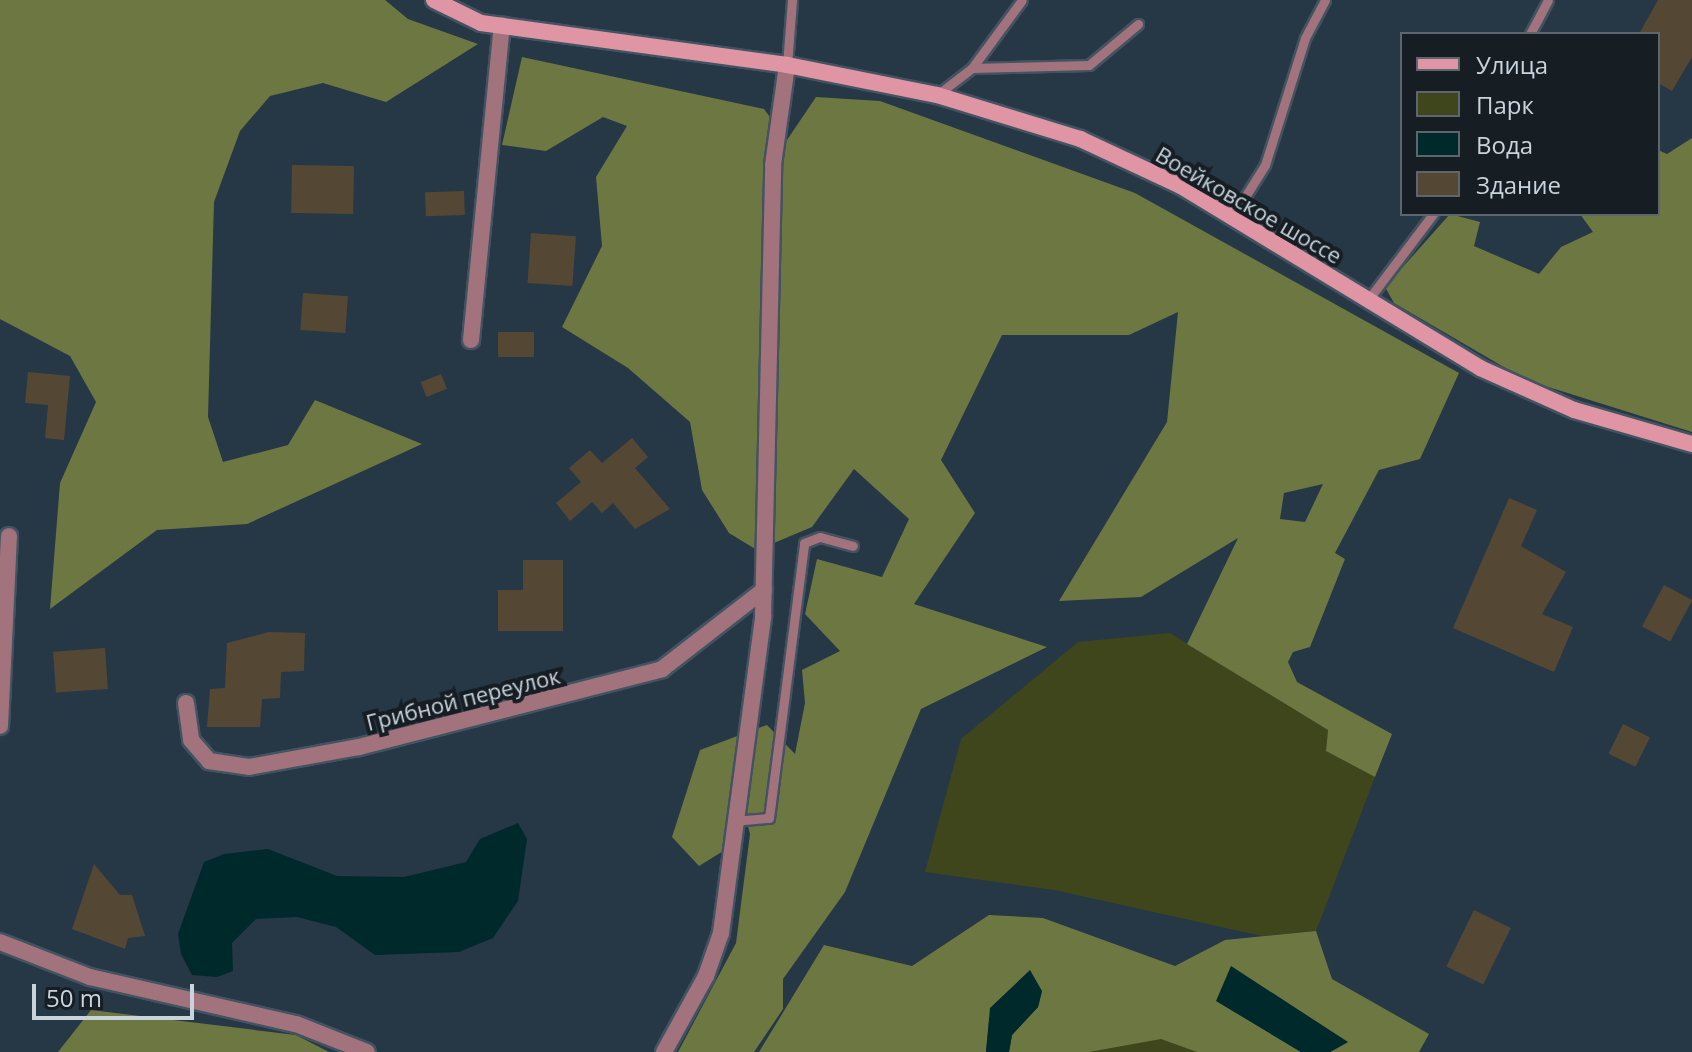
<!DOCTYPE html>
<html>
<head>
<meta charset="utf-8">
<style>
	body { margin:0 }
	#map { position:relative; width:1692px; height:1052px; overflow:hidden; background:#263746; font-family:"Open Sans",sans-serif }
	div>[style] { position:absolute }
	.green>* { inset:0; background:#3f461b }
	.forest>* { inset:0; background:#6d7742 }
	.water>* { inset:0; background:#00292b }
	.building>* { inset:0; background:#544835; transform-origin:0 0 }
	.roads { filter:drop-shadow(2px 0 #435361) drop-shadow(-2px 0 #435361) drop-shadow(0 2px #435361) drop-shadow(0 -2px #435361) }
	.lane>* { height:9px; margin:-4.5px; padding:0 4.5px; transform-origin:4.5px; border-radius:4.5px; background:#a3737d }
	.street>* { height:16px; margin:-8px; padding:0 8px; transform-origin:8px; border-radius:8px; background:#a3737d }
	.secondary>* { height:16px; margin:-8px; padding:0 8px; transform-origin:8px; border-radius:8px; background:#e095a5 }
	span { translate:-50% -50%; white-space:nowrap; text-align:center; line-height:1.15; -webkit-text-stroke:8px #161e24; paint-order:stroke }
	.street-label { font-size:22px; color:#c8d3dc }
	.legend { position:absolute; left:1400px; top:32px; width:260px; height:184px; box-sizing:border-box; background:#161e24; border:2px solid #5d666e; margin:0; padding:10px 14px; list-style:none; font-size:24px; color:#c8d3dc }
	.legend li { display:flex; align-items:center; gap:16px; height:40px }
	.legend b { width:40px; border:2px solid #5d666e }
	.scale { position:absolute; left:32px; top:984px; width:162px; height:36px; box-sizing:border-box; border:4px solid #c8d3dc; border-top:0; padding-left:10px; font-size:24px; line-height:28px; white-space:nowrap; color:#c8d3dc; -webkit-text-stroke:6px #161e24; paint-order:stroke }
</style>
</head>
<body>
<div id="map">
	<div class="green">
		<div style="clip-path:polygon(1170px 633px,1328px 730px,1326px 751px,1375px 777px,1316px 931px,1262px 936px,1054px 890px,925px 872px,961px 739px,1078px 642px)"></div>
		<div style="clip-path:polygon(1162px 1038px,1197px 1052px,1089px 1052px,1090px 1048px)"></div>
	</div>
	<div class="forest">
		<div style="clip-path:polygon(0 0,385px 0,408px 19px,478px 44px,386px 102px,323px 83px,270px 96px,240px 131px,214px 202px,208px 417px,223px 462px,288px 445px,315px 400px,422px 444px,247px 524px,157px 530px,50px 609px,60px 483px,96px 402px,70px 356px,0 319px)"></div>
		<div style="clip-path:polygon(evenodd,522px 57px,764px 109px,787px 140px,816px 97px,880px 101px,1135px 193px,1459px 373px,1420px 459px,1379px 470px,1335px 553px,1345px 559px,1310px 647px,1293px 652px,1288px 662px,1297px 682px,1392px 734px,1375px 777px,1326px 751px,1328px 730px,1187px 644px,1238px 538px,1141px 597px,1059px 601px,1167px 422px,1178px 312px,1129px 335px,1002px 335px,941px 460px,975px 513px,914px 604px,1047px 647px,921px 709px,845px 892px,783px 979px,783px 1009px,754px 1052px,678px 1052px,736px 943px,750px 834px,745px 815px,738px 842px,699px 866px,672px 837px,700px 750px,767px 725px,795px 754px,805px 703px,802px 670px,840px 651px,805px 614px,817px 559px,882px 577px,909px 519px,854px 469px,812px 527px,757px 550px,729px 533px,702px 490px,690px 422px,628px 368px,562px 327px,602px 246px,596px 177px,627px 126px,603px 117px,546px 151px,502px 145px,522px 57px,1323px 484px,1305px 522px,1280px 519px,1284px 493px,1323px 484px)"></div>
		<div style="clip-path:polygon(1692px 138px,1692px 432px,1526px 380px,1394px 303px,1385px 287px,1450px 214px,1480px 222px,1474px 246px,1539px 274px,1561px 247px,1593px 232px,1580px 214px,1658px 214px,1658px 150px,1667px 154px)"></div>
		<div style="clip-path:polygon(989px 915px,1043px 918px,1175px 966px,1225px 940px,1316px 931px,1332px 979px,1429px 1034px,1419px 1052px,1330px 1052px,1348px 1042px,1217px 1001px,1301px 1052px,1197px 1052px,1161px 1039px,1089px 1052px,1009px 1052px,1012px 1035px,1038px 1007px,1042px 991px,989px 1022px,986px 1052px,759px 1052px,824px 945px,912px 966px)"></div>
		<div style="clip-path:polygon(91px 1010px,296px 1035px,329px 1052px,58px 1052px)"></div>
	</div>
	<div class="water">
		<div style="clip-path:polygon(518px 823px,527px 839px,518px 901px,493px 938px,459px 952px,375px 955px,336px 927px,297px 917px,256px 919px,232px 943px,233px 971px,217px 977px,192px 975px,181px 954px,178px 934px,204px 862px,224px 854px,268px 849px,337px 876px,404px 877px,466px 862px,480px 839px)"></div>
		<div style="clip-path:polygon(1231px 966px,1348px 1042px,1330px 1052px,1301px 1052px,1216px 1001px)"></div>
		<div style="clip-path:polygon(1030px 970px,1042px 991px,1038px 1007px,1012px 1035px,1009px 1052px,986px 1052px,990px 1008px)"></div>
	</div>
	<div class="building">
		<div style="clip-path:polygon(1658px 0,1692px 0,1692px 57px,1672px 91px,1658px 83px,1658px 34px,1639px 34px)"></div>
		<div style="left:292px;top:165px;width:62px;height:48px;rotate:1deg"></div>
		<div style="left:464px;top:191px;width:24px;height:39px;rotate:88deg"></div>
		<div style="left:531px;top:233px;width:45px;height:50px;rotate:4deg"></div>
		<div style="left:303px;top:293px;width:45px;height:37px;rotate:4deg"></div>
		<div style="left:534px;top:332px;width:25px;height:36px;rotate:90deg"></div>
		<div style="clip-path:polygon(28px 372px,70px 376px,64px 440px,45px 438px,48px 405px,25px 403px)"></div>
		<div style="left:441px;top:374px;width:16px;height:22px;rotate:68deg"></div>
		<div style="clip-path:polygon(632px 438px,648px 457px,635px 468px,670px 509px,635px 529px,613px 503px,602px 513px,592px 502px,570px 521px,556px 503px,581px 482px,569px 468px,590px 450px,602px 463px)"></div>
		<div style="clip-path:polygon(1509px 498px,1537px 510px,1521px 546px,1566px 572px,1542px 614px,1573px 627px,1554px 672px,1453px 628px)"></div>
		<div style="clip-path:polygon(523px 560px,563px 560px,563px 631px,498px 631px,498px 590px,523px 590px)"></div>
		<div style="left:1664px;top:585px;width:32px;height:47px;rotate:28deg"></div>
		<div style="clip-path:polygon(269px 632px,305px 633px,304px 671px,281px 672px,280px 698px,262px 699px,260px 727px,207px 727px,210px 689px,225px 688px,227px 643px)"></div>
		<div style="left:105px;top:648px;width:41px;height:52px;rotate:86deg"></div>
		<div style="left:1623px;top:724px;width:30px;height:33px;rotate:26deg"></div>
		<div style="clip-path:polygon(94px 864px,120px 895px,132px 895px,145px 936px,128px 938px,125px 949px,72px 929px)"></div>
		<div style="left:1474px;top:910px;width:41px;height:63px;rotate:26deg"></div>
	</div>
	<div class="roads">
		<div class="lane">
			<div style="left:1530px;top:34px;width:38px;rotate:-62deg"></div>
			<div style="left:787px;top:65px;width:65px;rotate:-85.6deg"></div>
			<div style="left:972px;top:68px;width:117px;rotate:-1.5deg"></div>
			<div style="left:1089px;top:65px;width:64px;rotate:-39.9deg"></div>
			<div style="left:937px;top:95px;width:44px;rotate:-37.6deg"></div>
			<div style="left:972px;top:68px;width:84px;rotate:-53.7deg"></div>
			<div style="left:1233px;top:216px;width:60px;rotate:-57.9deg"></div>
			<div style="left:1265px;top:165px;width:133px;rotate:-72.5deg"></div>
			<div style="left:1305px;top:38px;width:43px;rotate:-62.2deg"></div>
			<div style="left:1368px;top:300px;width:108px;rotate:-52.9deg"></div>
			<div style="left:733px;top:821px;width:36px;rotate:-5deg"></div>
			<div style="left:769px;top:818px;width:277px;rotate:-82.7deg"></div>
			<div style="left:804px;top:543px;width:17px;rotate:-21deg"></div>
			<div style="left:820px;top:537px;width:34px;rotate:15deg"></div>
		</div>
		<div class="street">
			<div style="left:471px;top:340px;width:316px;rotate:-84.4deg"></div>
			<div style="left:186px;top:703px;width:37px;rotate:82deg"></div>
			<div style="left:191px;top:740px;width:28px;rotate:49deg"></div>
			<div style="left:209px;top:761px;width:40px;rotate:8.5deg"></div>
			<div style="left:249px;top:767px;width:112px;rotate:-10.3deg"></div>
			<div style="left:359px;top:747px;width:313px;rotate:-14.4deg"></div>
			<div style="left:662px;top:669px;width:129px;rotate:-37.8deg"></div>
			<div style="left:0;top:726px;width:190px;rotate:-87.3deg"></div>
			<div style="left:0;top:942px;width:97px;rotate:21.3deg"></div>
			<div style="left:90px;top:977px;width:211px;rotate:12.9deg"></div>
			<div style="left:296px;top:1024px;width:76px;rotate:21.5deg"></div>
			<div style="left:664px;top:1052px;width:87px;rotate:-61.1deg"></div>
			<div style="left:706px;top:976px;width:46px;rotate:-70.8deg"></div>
			<div style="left:721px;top:933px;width:319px;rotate:-82.4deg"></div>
			<div style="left:763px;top:617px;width:452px;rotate:-88.7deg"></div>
			<div style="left:773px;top:165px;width:101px;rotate:-82deg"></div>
		</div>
		<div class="secondary">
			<div style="left:434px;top:0;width:52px;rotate:26.1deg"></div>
			<div style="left:481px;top:23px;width:309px;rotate:7.8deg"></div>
			<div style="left:787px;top:65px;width:153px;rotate:11.3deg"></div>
			<div style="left:937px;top:95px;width:150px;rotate:17.1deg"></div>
			<div style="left:1080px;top:139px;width:111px;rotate:25deg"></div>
			<div style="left:1181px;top:186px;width:350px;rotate:31.3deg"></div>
			<div style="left:1480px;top:368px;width:103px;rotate:24.1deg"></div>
			<div style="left:1574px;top:410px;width:123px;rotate:16.1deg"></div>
		</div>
	</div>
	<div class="street-label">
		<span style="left:1249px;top:205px;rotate:30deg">Воейковское шоссе</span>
		<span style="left:463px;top:699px;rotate:-14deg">Грибной переулок</span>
	</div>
	<ul class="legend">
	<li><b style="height:10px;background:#e095a5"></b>Улица</li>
	<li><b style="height:22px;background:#3f461b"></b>Парк</li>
	<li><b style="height:22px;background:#00292b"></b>Вода</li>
	<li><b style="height:22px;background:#544835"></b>Здание</li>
	</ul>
	<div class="scale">50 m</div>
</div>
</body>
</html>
